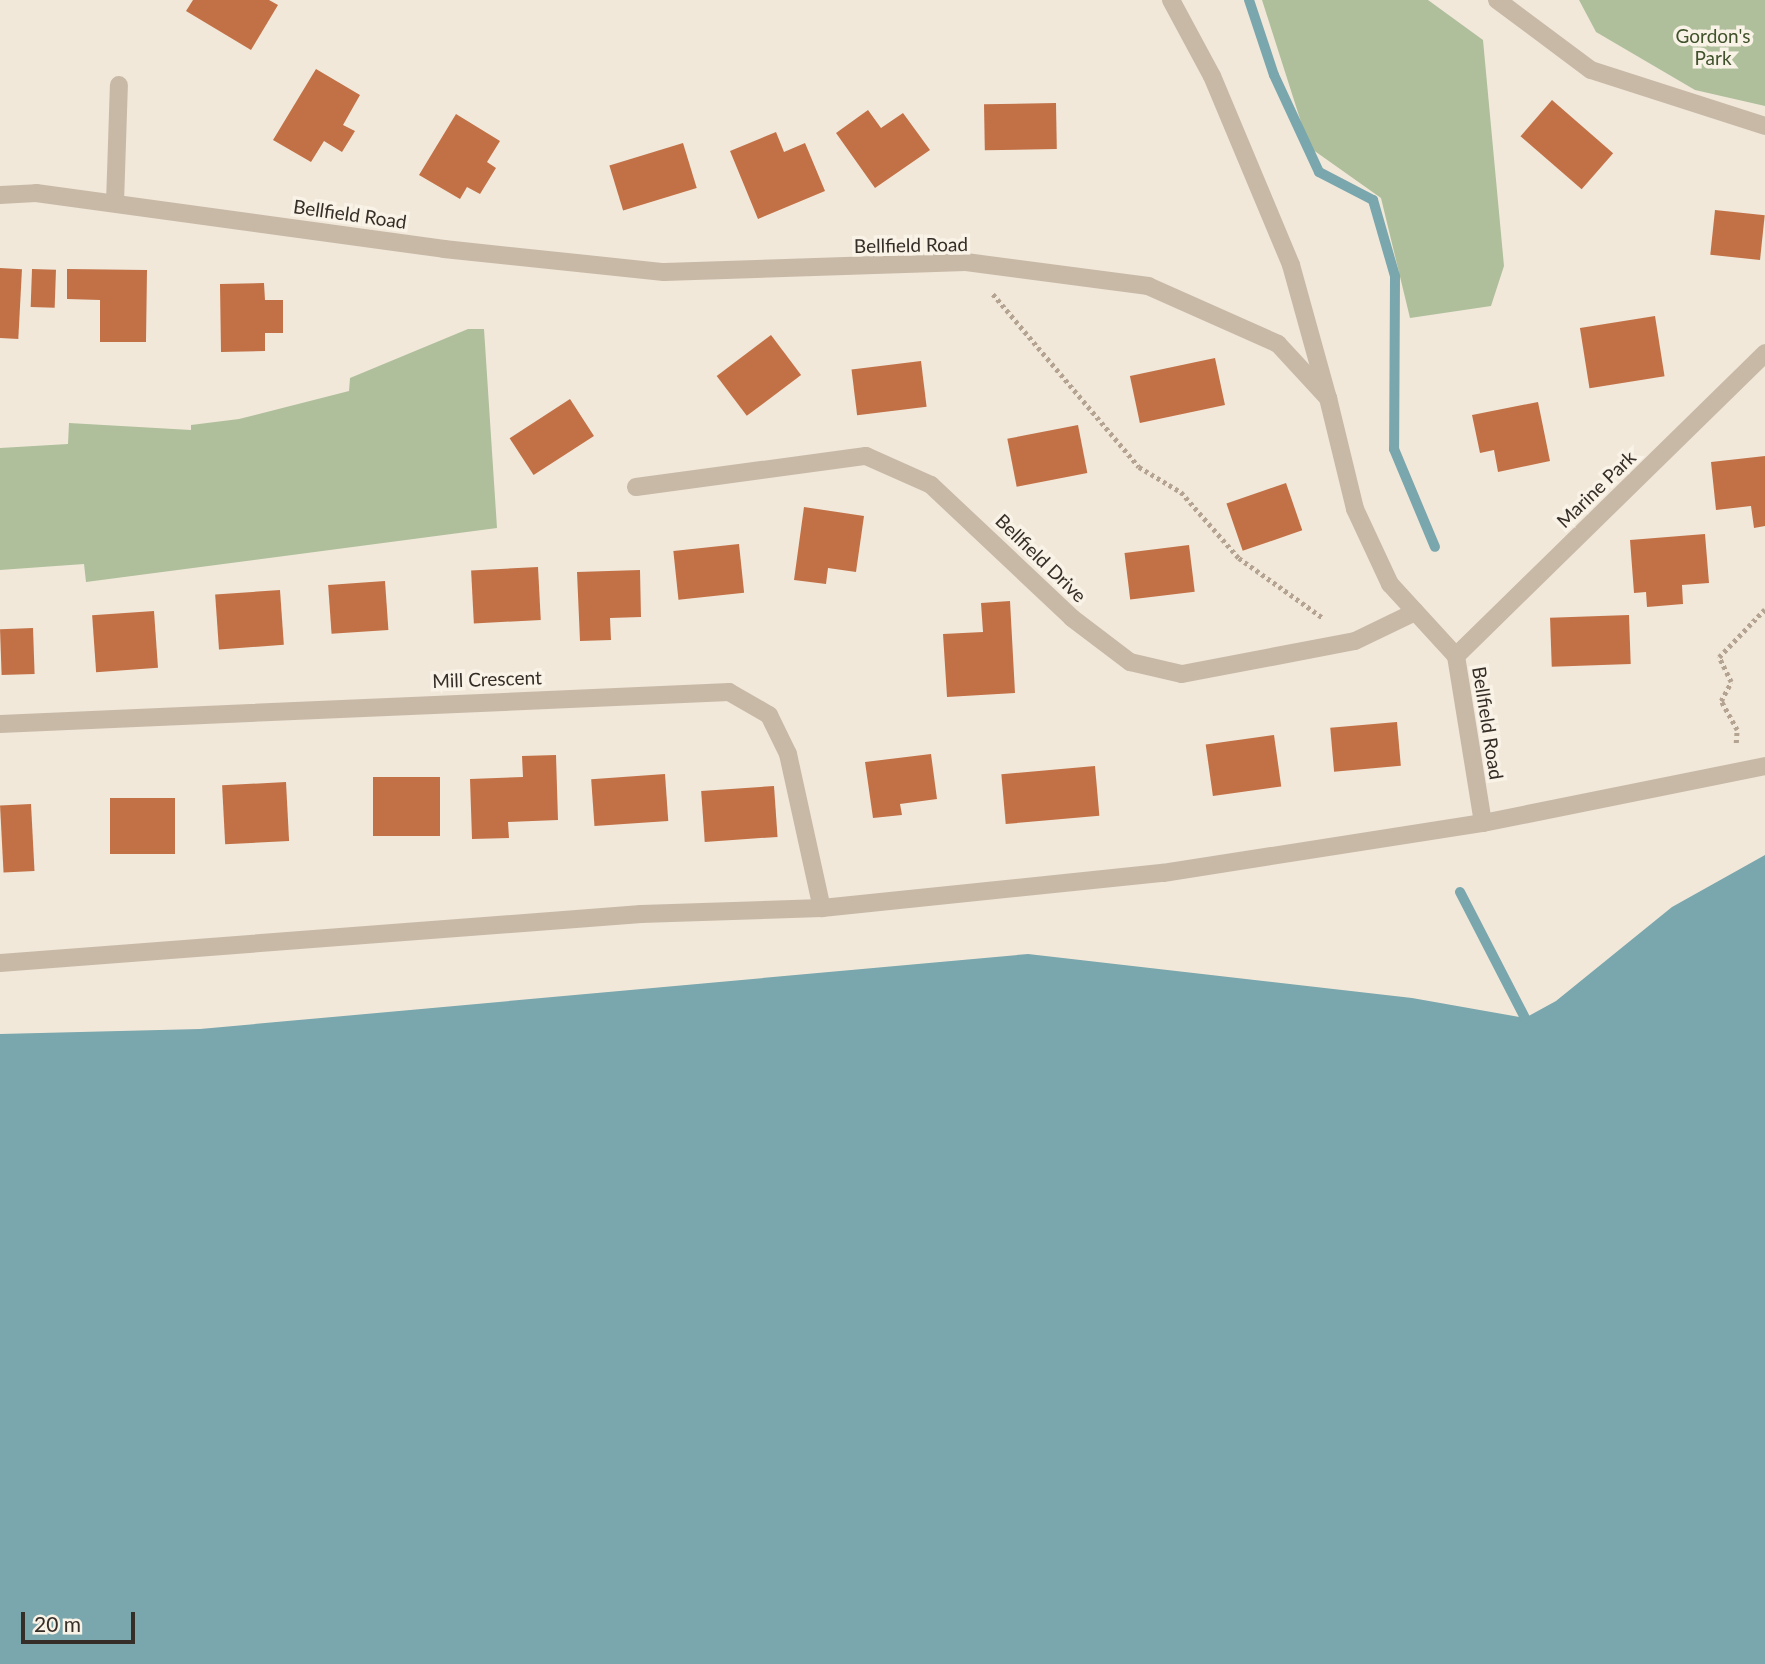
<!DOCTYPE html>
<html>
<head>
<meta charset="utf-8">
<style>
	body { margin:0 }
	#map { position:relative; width:1765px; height:1664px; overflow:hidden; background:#f1e8da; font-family:Lato,sans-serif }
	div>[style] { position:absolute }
	.green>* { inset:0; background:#afbf9b }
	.water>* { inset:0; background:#7aa6ad }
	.stream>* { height:10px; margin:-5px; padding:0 5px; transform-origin:5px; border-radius:5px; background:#7aa6ad }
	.building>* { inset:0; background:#c27147; transform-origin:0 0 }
	.path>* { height:4.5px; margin-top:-2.25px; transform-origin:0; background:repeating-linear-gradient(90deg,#b4a391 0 3.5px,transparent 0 7px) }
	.minor>* { height:18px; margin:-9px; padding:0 9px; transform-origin:9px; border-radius:9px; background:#c8b9a7 }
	span { translate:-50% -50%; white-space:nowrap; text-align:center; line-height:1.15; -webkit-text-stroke:7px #f9f2e6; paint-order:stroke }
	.park-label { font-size:19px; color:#40522c }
	.street-label { font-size:19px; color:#352d27 }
	.scale { position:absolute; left:21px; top:1612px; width:114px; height:32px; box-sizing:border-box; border:4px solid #352d27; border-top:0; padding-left:9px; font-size:21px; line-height:24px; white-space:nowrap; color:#352d27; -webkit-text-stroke:5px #f9f2e6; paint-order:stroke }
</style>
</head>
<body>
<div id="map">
	<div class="green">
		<div style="clip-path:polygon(1262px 0,1428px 0,1483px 40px,1504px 266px,1491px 306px,1410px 318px,1381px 198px,1309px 147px)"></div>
		<div style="clip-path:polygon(1579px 0,1765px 0,1765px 106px,1695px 90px,1596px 32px)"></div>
		<div style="clip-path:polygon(468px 329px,484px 329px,497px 528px,86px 582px,84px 564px,0 570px,0 448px,68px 444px,69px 423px,191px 430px,191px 425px,239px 419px,349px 391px,350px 378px)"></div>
	</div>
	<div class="water">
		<div style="clip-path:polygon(1765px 855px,1765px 1664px,0 1664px,0 1034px,200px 1029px,1028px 954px,1412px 998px,1525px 1018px,1556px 1001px,1672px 907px)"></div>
	</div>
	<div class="stream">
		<div style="left:1249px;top:0;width:79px;rotate:71.6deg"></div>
		<div style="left:1274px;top:75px;width:107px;rotate:65.1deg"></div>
		<div style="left:1319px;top:172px;width:61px;rotate:27.4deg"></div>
		<div style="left:1373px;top:200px;width:79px;rotate:73.9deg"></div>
		<div style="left:1395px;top:276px;width:173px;rotate:90.3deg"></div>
		<div style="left:1394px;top:449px;width:106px;rotate:67.3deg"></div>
		<div style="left:1460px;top:892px;width:142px;rotate:62.7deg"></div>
	</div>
	<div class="building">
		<div style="clip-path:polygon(193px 0,269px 0,278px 5px,251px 50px,186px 11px)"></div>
		<div style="clip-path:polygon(316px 69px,360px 95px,343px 125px,355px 131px,342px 152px,324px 141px,311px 162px,273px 140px)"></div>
		<div style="left:1552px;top:100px;width:81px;height:48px;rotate:41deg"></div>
		<div style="left:1056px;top:103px;width:46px;height:72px;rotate:89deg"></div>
		<div style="clip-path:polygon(868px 110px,881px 128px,903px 113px,930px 150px,875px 188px,836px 133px)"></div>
		<div style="clip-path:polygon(456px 114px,500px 141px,487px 162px,496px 168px,480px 194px,467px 187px,460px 199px,419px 175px)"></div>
		<div style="clip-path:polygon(776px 132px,784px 152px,805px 143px,825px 191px,758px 219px,730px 151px)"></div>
		<div style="left:683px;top:143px;width:47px;height:77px;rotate:73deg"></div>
		<div style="left:1715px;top:210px;width:50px;height:45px;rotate:6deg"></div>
		<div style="left:0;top:268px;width:22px;height:70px;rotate:3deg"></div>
		<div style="left:32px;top:269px;width:24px;height:38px;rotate:2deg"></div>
		<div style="clip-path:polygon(67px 269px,147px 270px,146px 342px,100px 342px,100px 300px,67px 299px)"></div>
		<div style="clip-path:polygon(264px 283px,265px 300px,283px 300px,283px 333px,265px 333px,265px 351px,221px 352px,220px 284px)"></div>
		<div style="left:1655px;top:316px;width:61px;height:76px;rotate:81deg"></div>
		<div style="left:771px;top:335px;width:50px;height:68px;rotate:53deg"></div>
		<div style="left:1215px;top:358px;width:48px;height:87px;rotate:78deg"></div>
		<div style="left:921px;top:361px;width:46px;height:70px;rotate:83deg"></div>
		<div style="left:570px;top:399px;width:44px;height:72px;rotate:57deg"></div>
		<div style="clip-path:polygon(1538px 402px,1550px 461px,1498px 472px,1494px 450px,1480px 453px,1472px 415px)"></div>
		<div style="left:1078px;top:425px;width:49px;height:72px;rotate:79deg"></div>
		<div style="clip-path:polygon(1765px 456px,1765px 526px,1754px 528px,1751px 506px,1716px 510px,1711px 462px)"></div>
		<div style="left:1286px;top:483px;width:50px;height:63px;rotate:71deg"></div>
		<div style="clip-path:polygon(804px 507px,864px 516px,856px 572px,828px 568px,826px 584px,794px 580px)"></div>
		<div style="clip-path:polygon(1705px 534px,1709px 583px,1682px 585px,1683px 604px,1647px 607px,1646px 592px,1634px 593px,1630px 540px)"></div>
		<div style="left:739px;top:544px;width:49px;height:66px;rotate:84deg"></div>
		<div style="left:1189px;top:545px;width:47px;height:65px;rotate:83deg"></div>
		<div style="left:538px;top:567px;width:53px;height:67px;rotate:87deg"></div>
		<div style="clip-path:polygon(640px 570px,641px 617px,610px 618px,611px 640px,580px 641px,577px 572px)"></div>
		<div style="left:385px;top:581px;width:49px;height:57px;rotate:86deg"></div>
		<div style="left:280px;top:590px;width:55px;height:65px;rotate:86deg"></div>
		<div style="clip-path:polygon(1010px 601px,1015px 693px,947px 697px,943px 634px,983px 632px,981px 603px)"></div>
		<div style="left:154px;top:611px;width:57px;height:62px;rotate:86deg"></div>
		<div style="left:1629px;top:615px;width:49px;height:79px;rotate:88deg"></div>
		<div style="left:33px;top:628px;width:46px;height:33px;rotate:88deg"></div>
		<div style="left:1397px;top:722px;width:44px;height:67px;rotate:85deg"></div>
		<div style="left:1274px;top:735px;width:52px;height:69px;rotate:82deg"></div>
		<div style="clip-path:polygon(931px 754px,937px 799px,900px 804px,902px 815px,873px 818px,865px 762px)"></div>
		<div style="clip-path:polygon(556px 755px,558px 820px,508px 822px,509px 838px,472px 839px,470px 779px,523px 777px,522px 756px)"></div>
		<div style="left:1095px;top:766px;width:50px;height:94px;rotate:85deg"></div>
		<div style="left:665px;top:774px;width:47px;height:74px;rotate:86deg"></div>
		<div style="left:440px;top:777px;width:59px;height:67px;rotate:90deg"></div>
		<div style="left:286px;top:782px;width:59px;height:64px;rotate:87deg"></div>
		<div style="left:774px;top:786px;width:51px;height:73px;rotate:86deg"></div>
		<div style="left:110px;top:798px;width:65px;height:56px"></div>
		<div style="left:31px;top:804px;width:67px;height:31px;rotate:87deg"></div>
	</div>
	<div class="path">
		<div style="left:993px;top:294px;width:226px;rotate:49.8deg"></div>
		<div style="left:1139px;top:467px;width:49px;rotate:30.8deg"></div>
		<div style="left:1181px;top:492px;width:88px;rotate:48.7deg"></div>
		<div style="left:1239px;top:558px;width:103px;rotate:35.5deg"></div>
		<div style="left:1736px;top:743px;width:13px;rotate:-86deg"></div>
		<div style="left:1737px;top:730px;width:33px;rotate:-119deg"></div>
		<div style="left:1721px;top:701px;width:21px;rotate:-62deg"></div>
		<div style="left:1731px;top:682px;width:28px;rotate:-116deg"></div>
		<div style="left:1719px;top:657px;width:66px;rotate:-46.2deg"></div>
	</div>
	<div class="minor">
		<div style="left:1171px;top:0;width:86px;rotate:61.7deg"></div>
		<div style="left:1212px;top:76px;width:205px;rotate:67.3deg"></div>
		<div style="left:1291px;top:265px;width:135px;rotate:74.5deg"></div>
		<div style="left:1497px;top:0;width:117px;rotate:36.7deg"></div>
		<div style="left:1591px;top:70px;width:183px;rotate:17.8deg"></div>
		<div style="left:0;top:195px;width:36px;rotate:-3deg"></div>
		<div style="left:36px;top:193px;width:412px;rotate:7.8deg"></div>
		<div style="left:444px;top:249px;width:221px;rotate:6deg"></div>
		<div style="left:664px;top:272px;width:302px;rotate:-1.9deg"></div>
		<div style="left:966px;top:262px;width:184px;rotate:7.5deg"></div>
		<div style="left:1148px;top:286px;width:142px;rotate:24deg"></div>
		<div style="left:1278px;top:344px;width:74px;rotate:47.2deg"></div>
		<div style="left:1328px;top:398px;width:114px;rotate:76.3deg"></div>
		<div style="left:1355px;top:509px;width:83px;rotate:65deg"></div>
		<div style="left:1390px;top:584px;width:98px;rotate:47.5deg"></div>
		<div style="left:1456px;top:656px;width:169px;rotate:80.8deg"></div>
		<div style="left:115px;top:203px;width:118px;rotate:-88.1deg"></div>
		<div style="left:636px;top:487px;width:232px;rotate:-7.7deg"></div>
		<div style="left:866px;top:456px;width:71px;rotate:24deg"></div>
		<div style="left:931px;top:485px;width:194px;rotate:43.3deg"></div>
		<div style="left:1072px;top:618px;width:73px;rotate:37.2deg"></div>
		<div style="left:1130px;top:662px;width:53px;rotate:13deg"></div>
		<div style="left:1182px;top:674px;width:176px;rotate:-10.8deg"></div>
		<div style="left:1355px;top:641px;width:67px;rotate:-25.8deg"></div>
		<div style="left:1456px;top:656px;width:433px;rotate:-44.4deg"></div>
		<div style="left:0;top:724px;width:730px;rotate:-2.51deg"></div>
		<div style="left:729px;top:692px;width:46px;rotate:29.9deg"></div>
		<div style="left:769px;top:715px;width:43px;rotate:64deg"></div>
		<div style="left:788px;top:754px;width:158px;rotate:77.6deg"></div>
		<div style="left:0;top:963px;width:643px;rotate:-4.37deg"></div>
		<div style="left:641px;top:914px;width:181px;rotate:-1.9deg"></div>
		<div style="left:822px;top:908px;width:343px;rotate:-5.9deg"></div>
		<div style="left:1163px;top:873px;width:324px;rotate:-8.9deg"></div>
		<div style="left:1483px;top:823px;width:288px;rotate:-11.4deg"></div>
	</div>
	<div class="park-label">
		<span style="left:1713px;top:47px">Gordon's<br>Park</span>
	</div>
	<div class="street-label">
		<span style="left:350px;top:214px;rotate:8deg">Bellfield Road</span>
		<span style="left:911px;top:245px;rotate:-1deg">Bellfield Road</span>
		<span style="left:1596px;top:489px;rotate:-44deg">Marine Park</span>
		<span style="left:1041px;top:558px;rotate:44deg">Bellfield Drive</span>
		<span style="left:487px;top:679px;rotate:-2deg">Mill Crescent</span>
		<span style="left:1488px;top:723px;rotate:81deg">Bellfield Road</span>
	</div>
	<div class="scale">20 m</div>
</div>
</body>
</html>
